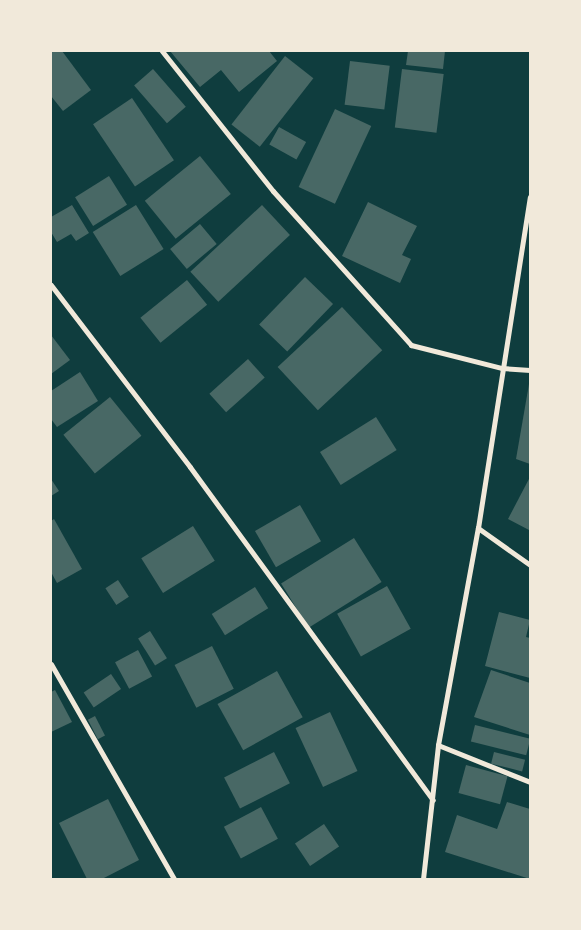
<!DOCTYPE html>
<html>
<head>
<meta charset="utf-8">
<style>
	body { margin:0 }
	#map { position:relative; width:581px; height:930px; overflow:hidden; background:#0f3d3e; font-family:"Space Grotesk",sans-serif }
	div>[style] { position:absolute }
	.building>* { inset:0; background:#486865; transform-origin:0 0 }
	.minor>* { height:5px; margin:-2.5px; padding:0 2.5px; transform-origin:2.5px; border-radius:2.5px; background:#f1e9da }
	span { translate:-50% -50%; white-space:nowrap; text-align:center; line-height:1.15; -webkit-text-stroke:4px #f1e9da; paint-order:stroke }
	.frame { position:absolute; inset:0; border:52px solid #f1e9da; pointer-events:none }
</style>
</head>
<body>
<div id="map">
	<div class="building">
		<div style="clip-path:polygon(51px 51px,62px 51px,91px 90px,63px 111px,51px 96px)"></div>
		<div style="clip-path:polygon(170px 51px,269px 51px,277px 61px,239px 92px,221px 70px,200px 87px)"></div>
		<div style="clip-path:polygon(408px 51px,445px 51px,443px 69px,406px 65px)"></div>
		<div style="left:285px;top:56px;width:36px;height:87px;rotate:38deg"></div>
		<div style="left:350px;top:61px;width:40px;height:44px;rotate:7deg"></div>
		<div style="left:153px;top:69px;width:50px;height:25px;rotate:49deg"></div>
		<div style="left:402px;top:69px;width:42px;height:59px;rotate:7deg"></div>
		<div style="left:132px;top:98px;width:75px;height:47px;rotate:56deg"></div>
		<div style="left:335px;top:109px;width:40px;height:86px;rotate:25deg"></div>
		<div style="left:279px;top:127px;width:31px;height:20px;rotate:29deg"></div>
		<div style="left:200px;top:156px;width:49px;height:71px;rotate:51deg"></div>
		<div style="left:109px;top:176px;width:34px;height:40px;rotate:58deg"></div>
		<div style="clip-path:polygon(368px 202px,417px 226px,402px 255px,411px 259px,400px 283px,342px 256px)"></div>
		<div style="clip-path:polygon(72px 205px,89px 233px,76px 241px,71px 234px,57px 242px,51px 232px,51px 217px)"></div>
		<div style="left:136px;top:205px;width:52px;height:51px;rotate:58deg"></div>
		<div style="left:262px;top:205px;width:41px;height:98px;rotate:47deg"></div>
		<div style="left:200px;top:224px;width:26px;height:39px;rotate:50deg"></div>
		<div style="left:305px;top:277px;width:39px;height:66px;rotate:44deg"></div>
		<div style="left:187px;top:280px;width:32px;height:60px;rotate:51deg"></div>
		<div style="left:342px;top:307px;width:59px;height:88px;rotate:47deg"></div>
		<div style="clip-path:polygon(51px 335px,70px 360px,51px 374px)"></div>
		<div style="left:248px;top:359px;width:25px;height:52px;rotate:48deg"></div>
		<div style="clip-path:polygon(80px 372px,98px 401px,57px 427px,51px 419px,51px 391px)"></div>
		<div style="clip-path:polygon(529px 384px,530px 384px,530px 464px,516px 459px)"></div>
		<div style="left:110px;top:397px;width:50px;height:60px;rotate:51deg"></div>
		<div style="left:376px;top:417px;width:39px;height:66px;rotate:58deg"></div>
		<div style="clip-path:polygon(530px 477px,530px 529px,529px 530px,508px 519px)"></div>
		<div style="clip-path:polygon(51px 479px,59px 491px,51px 496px)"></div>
		<div style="left:300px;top:505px;width:42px;height:52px;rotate:60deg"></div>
		<div style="clip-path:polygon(54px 519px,82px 569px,57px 583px,51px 572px,51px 521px)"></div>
		<div style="left:193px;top:526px;width:41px;height:61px;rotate:58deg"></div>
		<div style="left:354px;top:538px;width:52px;height:86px;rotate:58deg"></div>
		<div style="left:118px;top:580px;width:20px;height:15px;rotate:57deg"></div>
		<div style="left:387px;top:586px;width:49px;height:57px;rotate:61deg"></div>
		<div style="left:255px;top:587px;width:25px;height:51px;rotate:58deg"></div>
		<div style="clip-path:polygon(499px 612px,530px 620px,526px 637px,530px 638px,530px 678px,485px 666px)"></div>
		<div style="left:150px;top:631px;width:32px;height:14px;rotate:58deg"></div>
		<div style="left:212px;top:646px;width:48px;height:42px;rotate:63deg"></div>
		<div style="left:138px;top:650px;width:30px;height:26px;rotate:62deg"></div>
		<div style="clip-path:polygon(491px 670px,530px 683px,530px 735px,474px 717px)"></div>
		<div style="left:277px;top:671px;width:53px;height:68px;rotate:61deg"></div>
		<div style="left:111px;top:674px;width:18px;height:33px;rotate:56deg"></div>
		<div style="clip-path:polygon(55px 690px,72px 722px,51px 732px,51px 692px)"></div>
		<div style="left:330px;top:712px;width:65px;height:38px;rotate:65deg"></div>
		<div style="left:95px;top:716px;width:22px;height:8px;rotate:63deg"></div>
		<div style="left:475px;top:725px;width:57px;height:17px;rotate:14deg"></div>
		<div style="left:274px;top:752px;width:35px;height:56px;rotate:63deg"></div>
		<div style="left:494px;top:752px;width:32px;height:12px;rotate:14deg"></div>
		<div style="left:466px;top:765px;width:43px;height:29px;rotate:15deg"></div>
		<div style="clip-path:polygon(108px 799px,139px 860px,102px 879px,87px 879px,59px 823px)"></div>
		<div style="clip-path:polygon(507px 802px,530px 809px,530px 879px,445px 852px,457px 815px,497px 829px)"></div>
		<div style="left:261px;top:807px;width:36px;height:42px;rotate:62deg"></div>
		<div style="left:324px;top:824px;width:27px;height:35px;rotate:56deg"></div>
	</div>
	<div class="minor">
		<div style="left:162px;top:51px;width:179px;rotate:51.6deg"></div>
		<div style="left:273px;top:191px;width:207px;rotate:48.1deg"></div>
		<div style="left:411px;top:345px;width:94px;rotate:14.2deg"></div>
		<div style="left:502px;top:368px;width:28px;rotate:4deg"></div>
		<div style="left:51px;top:285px;width:229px;rotate:52.6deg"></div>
		<div style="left:190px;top:467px;width:412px;rotate:53.9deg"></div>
		<div style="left:478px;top:528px;width:64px;rotate:35.4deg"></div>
		<div style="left:51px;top:664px;width:248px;rotate:60.2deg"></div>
		<div style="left:438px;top:745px;width:99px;rotate:21.9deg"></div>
		<div style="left:423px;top:879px;width:135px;rotate:-83.6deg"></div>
		<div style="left:438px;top:745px;width:221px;rotate:-79.6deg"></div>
		<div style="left:478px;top:528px;width:335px;rotate:-81.1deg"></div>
	</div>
	<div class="frame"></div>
</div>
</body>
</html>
